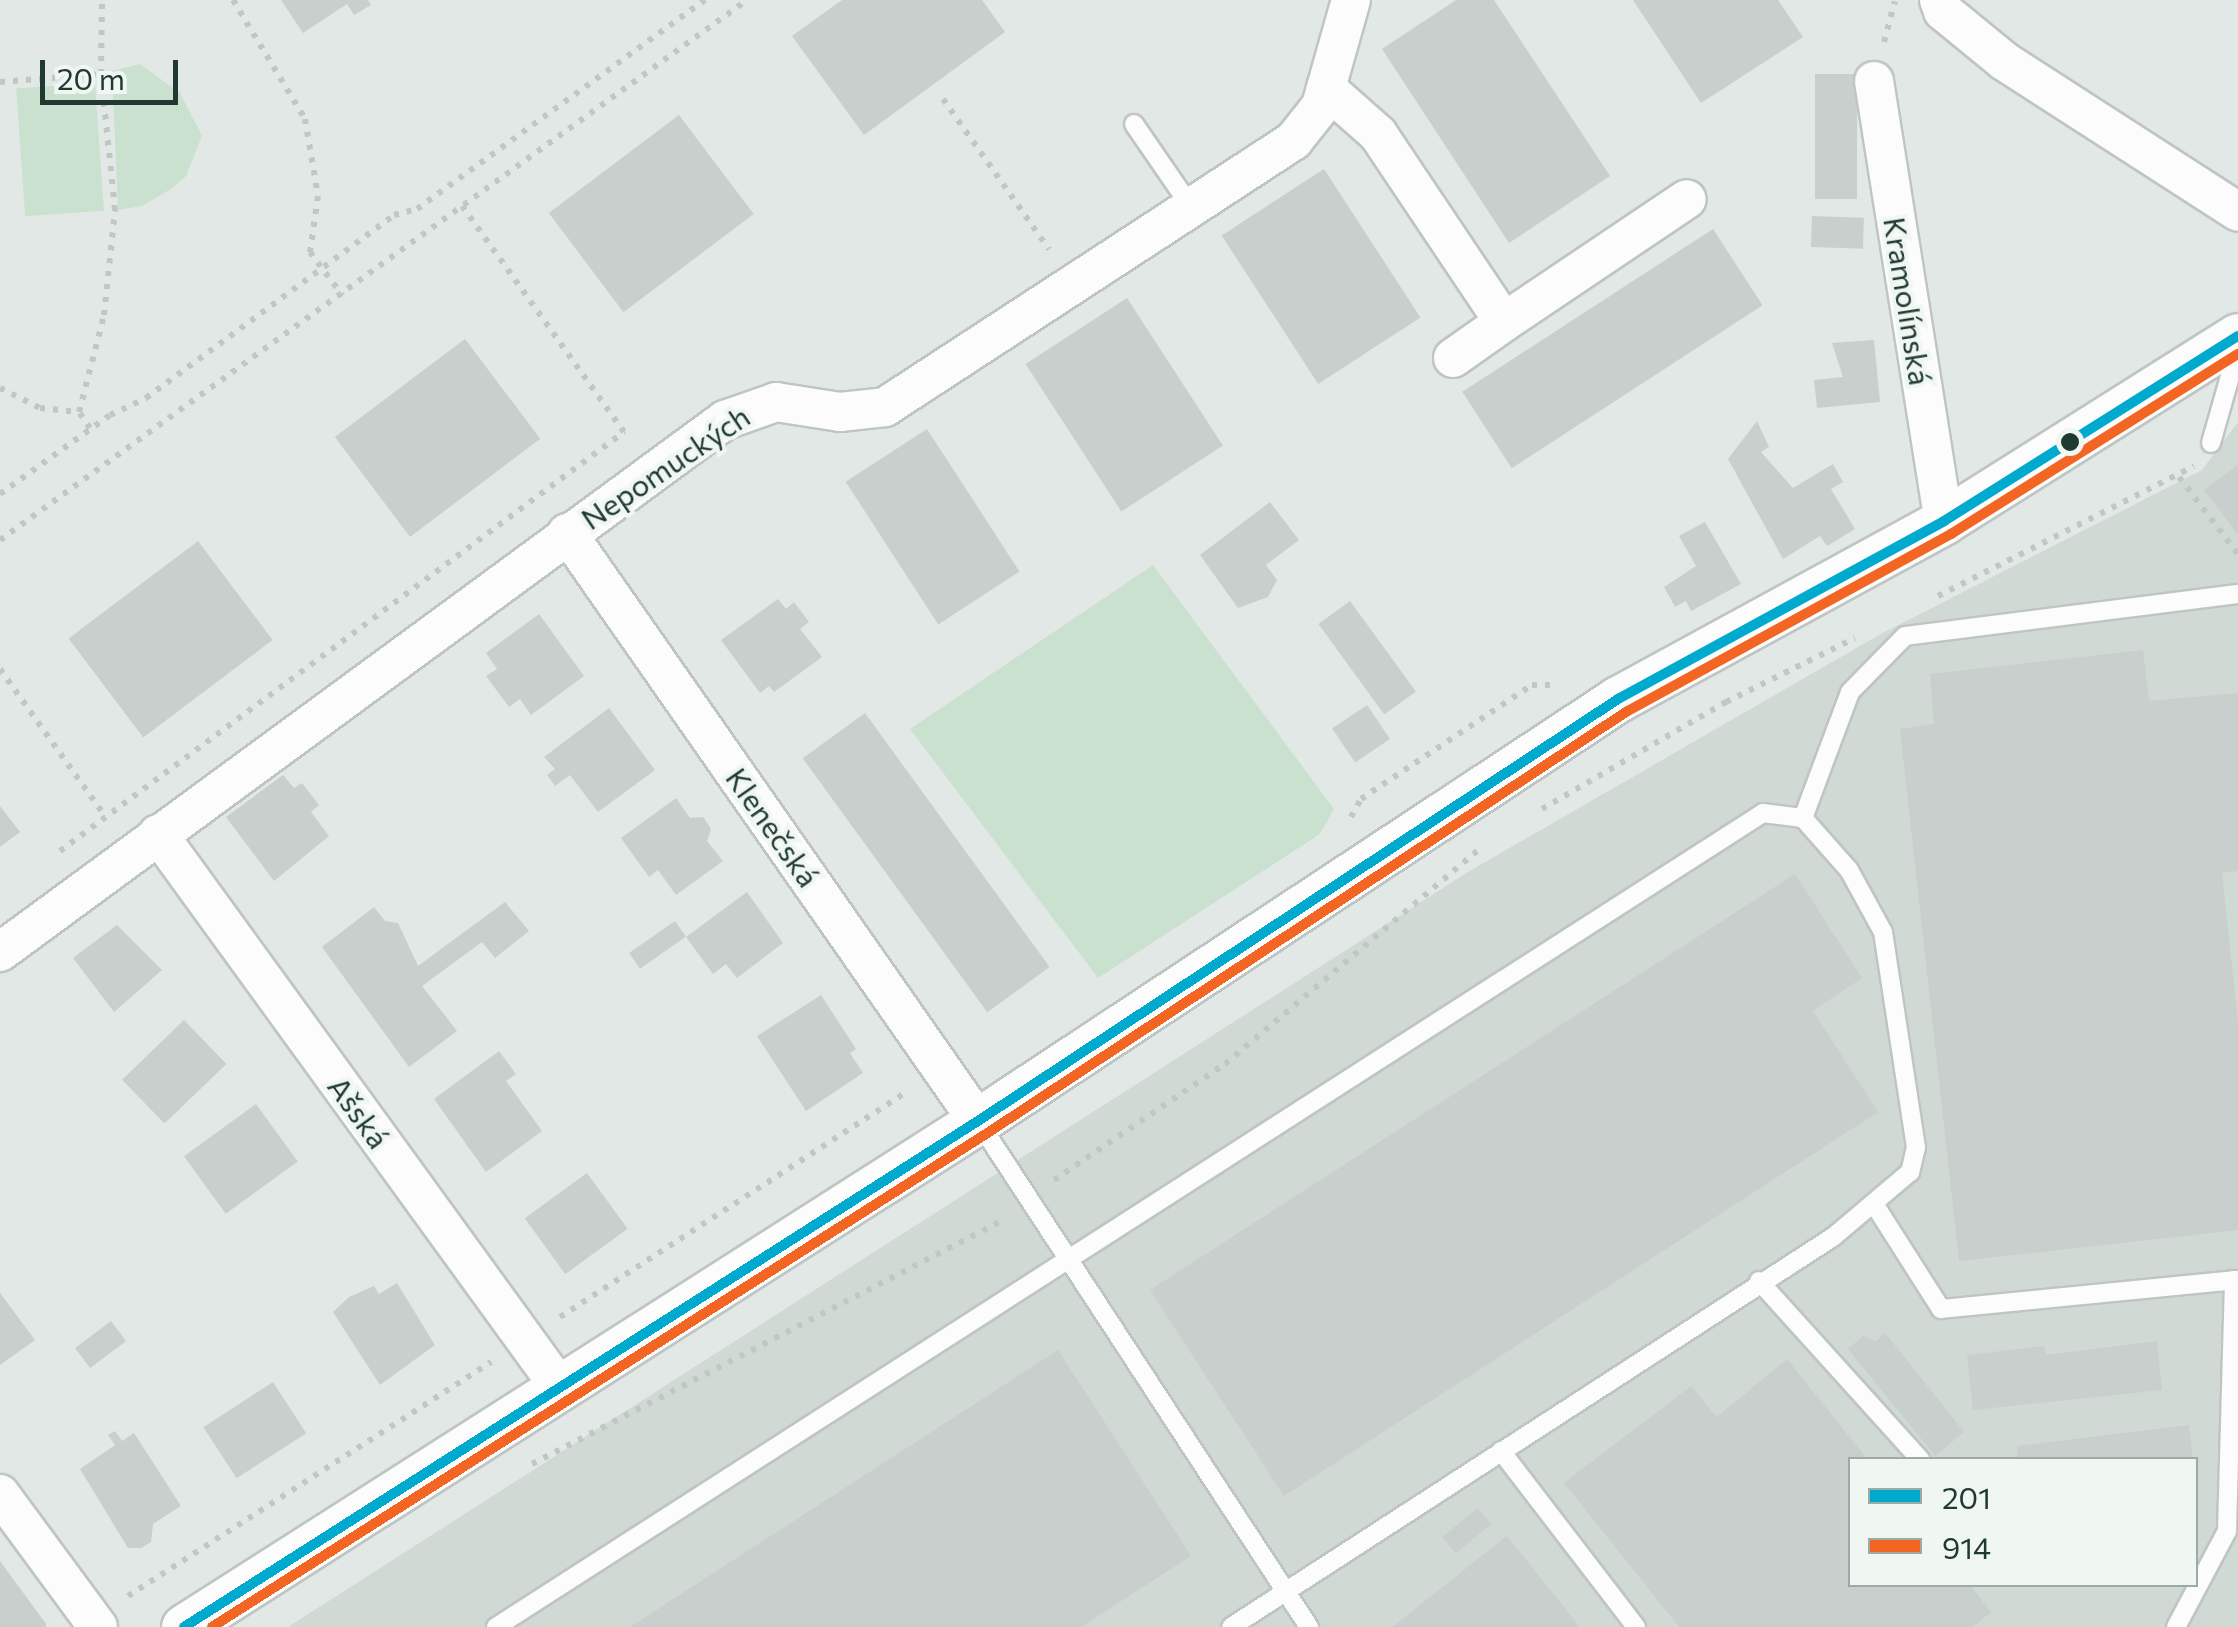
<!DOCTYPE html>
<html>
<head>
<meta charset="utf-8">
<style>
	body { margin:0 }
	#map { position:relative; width:2238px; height:1627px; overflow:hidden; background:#e2e8e5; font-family:Commissioner,sans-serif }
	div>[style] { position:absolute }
	.built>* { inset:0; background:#d0d9d4 }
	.green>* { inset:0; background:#cbe1d0; transform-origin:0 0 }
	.building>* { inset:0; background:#c9cfcc; transform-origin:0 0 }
	.path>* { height:6px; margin-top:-3px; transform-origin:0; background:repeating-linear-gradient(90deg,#c0c8c4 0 5px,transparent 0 13px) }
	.roads { filter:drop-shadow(2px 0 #bfc5c2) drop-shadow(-2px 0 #bfc5c2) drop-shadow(0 2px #bfc5c2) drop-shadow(0 -2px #bfc5c2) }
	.service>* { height:18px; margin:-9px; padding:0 9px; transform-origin:9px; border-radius:9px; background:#fbfcfb }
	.minor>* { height:38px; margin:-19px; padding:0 19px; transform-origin:19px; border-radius:19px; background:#fbfcfb }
	.tertiary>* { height:45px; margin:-22.5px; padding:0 22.5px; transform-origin:22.5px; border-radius:22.5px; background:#fbfcfb }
	.bus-1>* { height:10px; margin:-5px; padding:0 5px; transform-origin:5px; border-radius:5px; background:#00a9ce }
	.bus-2>* { height:10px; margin:-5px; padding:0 5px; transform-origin:5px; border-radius:5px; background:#f26522 }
	.dots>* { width:28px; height:28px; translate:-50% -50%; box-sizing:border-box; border:5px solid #f0f7f3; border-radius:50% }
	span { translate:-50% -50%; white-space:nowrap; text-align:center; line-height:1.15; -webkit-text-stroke:8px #f0f7f3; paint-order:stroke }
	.street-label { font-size:30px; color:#213a31 }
	.legend { position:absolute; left:1848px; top:1457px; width:350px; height:130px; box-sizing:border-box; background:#f0f7f3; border:2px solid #9daba5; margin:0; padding:12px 18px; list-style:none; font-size:30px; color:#213a31 }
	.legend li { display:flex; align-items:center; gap:20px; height:50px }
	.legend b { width:50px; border:2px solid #9daba5 }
	.scale { position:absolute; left:40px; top:60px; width:138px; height:45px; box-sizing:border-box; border:5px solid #213a31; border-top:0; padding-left:12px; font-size:30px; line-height:35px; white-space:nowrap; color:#213a31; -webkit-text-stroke:8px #f0f7f3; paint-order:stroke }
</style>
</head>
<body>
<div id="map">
	<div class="built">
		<div style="clip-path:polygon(evenodd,2238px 422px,2238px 1627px,288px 1627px,1468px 872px,1879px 635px,2202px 470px,2238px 422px,1850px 1460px,2196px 1460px,2196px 1584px,1850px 1584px,1850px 1460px)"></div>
	</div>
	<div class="green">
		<div style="clip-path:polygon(140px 64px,180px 93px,202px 136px,186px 176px,171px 189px,142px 206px,118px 210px,112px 71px)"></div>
		<div style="left:95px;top:83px;width:128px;height:79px;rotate:86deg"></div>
		<div style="clip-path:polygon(1153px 565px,1334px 809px,1320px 834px,1098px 978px,910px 729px)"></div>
	</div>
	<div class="building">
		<div style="clip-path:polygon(281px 0,368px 0,371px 5px,354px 15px,347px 4px,303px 33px)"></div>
		<div style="clip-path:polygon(842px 0,982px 0,1005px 32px,864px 135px,792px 36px)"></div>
		<div style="clip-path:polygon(1456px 0,1494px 0,1610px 176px,1509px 243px,1382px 49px)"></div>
		<div style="clip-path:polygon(1633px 0,1778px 0,1803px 37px,1701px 103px)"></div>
		<div style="left:1815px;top:74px;width:42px;height:125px"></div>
		<div style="left:679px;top:115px;width:124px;height:163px;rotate:53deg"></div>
		<div style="left:1324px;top:169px;width:177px;height:122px;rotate:57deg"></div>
		<div style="left:1812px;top:216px;width:52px;height:31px;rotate:2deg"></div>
		<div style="left:1713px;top:229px;width:91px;height:299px;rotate:57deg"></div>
		<div style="left:1127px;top:298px;width:176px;height:121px;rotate:57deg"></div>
		<div style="left:465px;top:339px;width:125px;height:163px;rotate:53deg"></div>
		<div style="clip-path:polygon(1874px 340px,1880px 402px,1817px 408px,1814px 380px,1843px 377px,1832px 343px)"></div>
		<div style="clip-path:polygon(1757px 421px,1769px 447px,1761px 452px,1793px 488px,1833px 464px,1843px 482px,1831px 489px,1855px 529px,1827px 546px,1820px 536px,1783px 559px,1728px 459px)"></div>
		<div style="left:927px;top:429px;width:170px;height:97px;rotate:57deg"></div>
		<div style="clip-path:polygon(2238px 465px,2238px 535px,2204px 490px)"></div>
		<div style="clip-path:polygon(1270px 502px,1299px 540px,1266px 565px,1277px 580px,1268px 597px,1238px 608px,1200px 555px)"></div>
		<div style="clip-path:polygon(1705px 522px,1741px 584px,1691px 611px,1686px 601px,1675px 607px,1664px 587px,1696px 566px,1679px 536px)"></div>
		<div style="left:198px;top:541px;width:124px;height:162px;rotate:53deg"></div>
		<div style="clip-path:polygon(778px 599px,786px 609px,794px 602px,809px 622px,800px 629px,822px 657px,774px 692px,769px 686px,760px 693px,721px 640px)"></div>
		<div style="left:1350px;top:601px;width:112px;height:39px;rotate:54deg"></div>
		<div style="clip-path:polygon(539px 614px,584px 676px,531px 715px,520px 699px,509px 707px,486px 676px,497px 669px,486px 653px)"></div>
		<div style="clip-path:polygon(2143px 650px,2149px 701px,2238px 693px,2238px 871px,2222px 873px,2238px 1022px,2238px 1230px,1959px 1261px,1900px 729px,1934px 724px,1930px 674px)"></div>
		<div style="left:1367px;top:705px;width:41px;height:42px;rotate:56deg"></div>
		<div style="clip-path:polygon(609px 708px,655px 770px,598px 812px,570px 775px,555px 786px,547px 775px,555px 769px,544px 757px)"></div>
		<div style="left:865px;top:713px;width:314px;height:77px;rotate:54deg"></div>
		<div style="clip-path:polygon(283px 775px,294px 788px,302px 783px,319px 805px,311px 812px,329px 836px,274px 881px,226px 817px)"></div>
		<div style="clip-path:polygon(676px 798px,690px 818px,703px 817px,711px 829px,707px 841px,723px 861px,676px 895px,658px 870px,649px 877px,621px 838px)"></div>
		<div style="clip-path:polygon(0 806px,20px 832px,0 847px)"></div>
		<div style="clip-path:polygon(1795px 874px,1862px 978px,1813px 1011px,1878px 1112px,1284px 1496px,1150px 1290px)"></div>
		<div style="clip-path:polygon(747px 892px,783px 943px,737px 978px,726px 964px,713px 974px,686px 937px)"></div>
		<div style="clip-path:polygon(505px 902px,529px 931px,495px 958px,482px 942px,422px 986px,457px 1031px,409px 1067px,322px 947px,374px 907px,385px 921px,398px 923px,418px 966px)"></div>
		<div style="left:675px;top:921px;width:19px;height:56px;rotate:55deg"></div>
		<div style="clip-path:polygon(117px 925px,162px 970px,114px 1012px,73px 958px)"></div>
		<div style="clip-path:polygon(821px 995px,856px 1049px,850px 1053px,863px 1073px,806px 1111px,757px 1036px)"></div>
		<div style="left:184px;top:1020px;width:61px;height:86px;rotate:46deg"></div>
		<div style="clip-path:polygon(499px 1051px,516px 1074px,506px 1081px,542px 1131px,486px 1172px,434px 1099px)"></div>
		<div style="left:256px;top:1104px;width:71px;height:89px;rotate:54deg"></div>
		<div style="left:587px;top:1173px;width:69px;height:77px;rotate:54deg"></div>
		<div style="clip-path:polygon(397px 1283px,435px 1345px,380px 1385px,333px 1312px,349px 1297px,374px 1286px,379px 1294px)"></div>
		<div style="clip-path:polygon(0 1293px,35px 1340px,0 1365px)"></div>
		<div style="left:111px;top:1321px;width:25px;height:45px;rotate:53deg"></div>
		<div style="clip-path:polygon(1885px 1333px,1964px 1432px,1935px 1456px,1848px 1349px,1863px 1336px,1876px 1341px)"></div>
		<div style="clip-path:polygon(2157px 1341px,2162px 1390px,1973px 1410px,1967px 1355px,2044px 1346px,2046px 1355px)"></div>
		<div style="clip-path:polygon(1058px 1350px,1191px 1556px,1081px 1627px,630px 1627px)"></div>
		<div style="clip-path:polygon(1787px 1359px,1868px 1460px,1850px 1460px,1850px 1584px,1969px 1584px,1991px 1612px,1973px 1627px,1679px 1627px,1564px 1483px,1691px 1386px,1717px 1417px)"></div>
		<div style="left:273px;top:1382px;width:61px;height:83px;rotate:57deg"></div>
		<div style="clip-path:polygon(2189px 1425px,2193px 1460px,2018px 1460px,2017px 1446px)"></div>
		<div style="clip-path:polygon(115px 1431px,122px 1441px,134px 1433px,181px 1506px,153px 1524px,151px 1542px,141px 1548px,128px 1548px,80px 1469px,115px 1445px,108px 1435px)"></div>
		<div style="left:1478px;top:1508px;width:21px;height:46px;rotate:51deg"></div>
		<div style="clip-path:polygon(1507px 1536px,1580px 1627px,1392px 1627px)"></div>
		<div style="clip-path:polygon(0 1561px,46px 1624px,46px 1627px,0 1627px)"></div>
	</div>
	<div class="path">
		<div style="left:233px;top:0;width:139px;rotate:58.8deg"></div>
		<div style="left:305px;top:119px;width:78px;rotate:80.4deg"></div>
		<div style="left:318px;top:196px;width:57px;rotate:98.1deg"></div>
		<div style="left:310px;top:252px;width:54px;rotate:53.3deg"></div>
		<div style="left:1884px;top:42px;width:42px;rotate:-75deg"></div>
		<div style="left:0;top:82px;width:101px;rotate:-4.5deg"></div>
		<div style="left:943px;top:99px;width:184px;rotate:54.8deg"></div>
		<div style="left:0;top:388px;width:45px;rotate:26.6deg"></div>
		<div style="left:40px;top:408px;width:39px;rotate:6deg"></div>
		<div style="left:90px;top:428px;width:19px;rotate:-125deg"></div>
		<div style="left:79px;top:412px;width:100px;rotate:-75.5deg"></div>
		<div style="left:104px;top:315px;width:106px;rotate:-84deg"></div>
		<div style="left:115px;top:210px;width:137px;rotate:-95.9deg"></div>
		<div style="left:101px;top:74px;width:74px;rotate:-89.2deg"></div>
		<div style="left:2179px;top:477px;width:97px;rotate:52.5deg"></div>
		<div style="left:0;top:494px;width:135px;rotate:-35.7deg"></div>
		<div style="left:110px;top:415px;width:40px;rotate:-25deg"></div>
		<div style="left:146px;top:398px;width:308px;rotate:-36.4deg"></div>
		<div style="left:394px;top:215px;width:24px;rotate:-15deg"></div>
		<div style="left:417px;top:209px;width:356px;rotate:-36deg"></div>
		<div style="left:0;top:540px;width:922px;rotate:-35.86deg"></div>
		<div style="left:1938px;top:596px;width:287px;rotate:-26.9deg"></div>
		<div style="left:0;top:669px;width:181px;rotate:54.5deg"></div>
		<div style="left:1542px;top:809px;width:213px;rotate:-30.2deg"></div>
		<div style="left:1726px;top:702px;width:144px;rotate:-26.4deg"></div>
		<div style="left:1351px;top:817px;width:21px;rotate:-61deg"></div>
		<div style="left:1361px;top:799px;width:206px;rotate:-33.7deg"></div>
		<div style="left:1532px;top:685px;width:22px"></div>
		<div style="left:60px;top:851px;width:703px;rotate:-36.61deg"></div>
		<div style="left:624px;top:432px;width:278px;rotate:-125.6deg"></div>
		<div style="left:1054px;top:1180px;width:207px;rotate:-34.2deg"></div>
		<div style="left:1225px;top:1064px;width:330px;rotate:-40.2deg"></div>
		<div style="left:560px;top:1317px;width:413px;rotate:-33deg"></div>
		<div style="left:532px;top:1464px;width:533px;rotate:-27.38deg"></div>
		<div style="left:128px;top:1596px;width:432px;rotate:-32.8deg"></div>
	</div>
	<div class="roads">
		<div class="service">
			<div style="left:1134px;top:124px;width:101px;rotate:55.5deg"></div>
			<div style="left:2211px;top:443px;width:99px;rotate:-74.1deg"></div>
			<div style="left:1803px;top:818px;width:134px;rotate:-69.5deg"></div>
			<div style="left:1850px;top:692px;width:78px;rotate:-45.5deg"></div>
			<div style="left:1905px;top:636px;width:336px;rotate:-7.2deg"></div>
			<div style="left:978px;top:1121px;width:605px;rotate:56.81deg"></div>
			<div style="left:1876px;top:1207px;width:121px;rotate:57.5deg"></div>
			<div style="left:1941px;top:1309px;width:298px;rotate:-5.6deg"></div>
			<div style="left:1759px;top:1281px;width:241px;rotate:47.9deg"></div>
			<div style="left:1501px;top:1451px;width:222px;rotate:52.5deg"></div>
			<div style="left:496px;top:1627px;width:1506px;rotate:-32.72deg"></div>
			<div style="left:1763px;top:813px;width:40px;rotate:7.1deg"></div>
			<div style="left:1803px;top:818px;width:69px;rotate:48.5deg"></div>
			<div style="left:1849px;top:870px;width:71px;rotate:61.3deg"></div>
			<div style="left:1883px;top:932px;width:218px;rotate:81.3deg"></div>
			<div style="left:1916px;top:1147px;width:26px;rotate:103deg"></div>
			<div style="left:1910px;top:1172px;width:101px;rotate:139.8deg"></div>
			<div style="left:1833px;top:1237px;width:717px;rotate:147.06deg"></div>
			<div style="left:2176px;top:1627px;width:109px;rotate:-62deg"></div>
			<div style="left:2227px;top:1531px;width:251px;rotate:-88.4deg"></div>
		</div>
		<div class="minor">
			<div style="left:1939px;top:0;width:12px;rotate:70deg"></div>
			<div style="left:1943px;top:11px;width:79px;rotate:39.3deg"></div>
			<div style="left:2004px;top:61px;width:278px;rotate:32.8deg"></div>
			<div style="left:1874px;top:81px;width:446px;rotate:81deg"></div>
			<div style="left:1326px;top:88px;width:69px;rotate:41.5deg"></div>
			<div style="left:1378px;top:134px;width:226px;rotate:56.2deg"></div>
			<div style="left:1504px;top:322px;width:220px;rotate:-33.9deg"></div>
			<div style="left:1453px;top:358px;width:62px;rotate:-35.2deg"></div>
			<div style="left:567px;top:533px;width:717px;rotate:55.05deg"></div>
			<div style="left:158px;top:834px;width:686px;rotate:54.02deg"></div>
			<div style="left:0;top:952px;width:899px;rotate:-36.27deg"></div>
			<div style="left:725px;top:420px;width:54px;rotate:-19.4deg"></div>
			<div style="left:776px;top:402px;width:65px;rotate:8.9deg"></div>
			<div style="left:840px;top:412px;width:45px;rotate:-6.3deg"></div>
			<div style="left:885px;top:407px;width:488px;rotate:-33.1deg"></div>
			<div style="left:1294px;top:140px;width:43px;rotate:-51.5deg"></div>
			<div style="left:1321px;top:106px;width:110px;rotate:-74.2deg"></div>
			<div style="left:0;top:1494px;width:165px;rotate:53.6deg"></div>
		</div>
		<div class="tertiary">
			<div style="left:184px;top:1627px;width:942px;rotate:-32.51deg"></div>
			<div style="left:978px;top:1121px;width:767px;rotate:-33.4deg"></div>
			<div style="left:1618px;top:699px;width:371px;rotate:-28.6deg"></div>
			<div style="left:1944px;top:521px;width:347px;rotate:-32.2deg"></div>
		</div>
	</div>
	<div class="bus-1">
		<div style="left:184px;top:1627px;width:942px;rotate:-32.51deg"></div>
		<div style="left:978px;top:1121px;width:767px;rotate:-33.4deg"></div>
		<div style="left:1618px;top:699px;width:371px;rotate:-28.6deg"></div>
		<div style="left:1944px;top:521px;width:347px;rotate:-32.2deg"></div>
	</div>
	<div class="bus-2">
		<div style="left:212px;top:1627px;width:918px;rotate:-32.5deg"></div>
		<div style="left:986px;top:1134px;width:767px;rotate:-33.4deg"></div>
		<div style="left:1626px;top:712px;width:371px;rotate:-28.7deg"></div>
		<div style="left:1951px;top:534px;width:339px;rotate:-32.1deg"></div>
	</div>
	<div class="dots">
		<div style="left:2070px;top:442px;background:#213a31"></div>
	</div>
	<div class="street-label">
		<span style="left:1908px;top:301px;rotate:81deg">Kramolínská</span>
		<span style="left:665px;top:467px;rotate:-34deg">Nepomuckých</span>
		<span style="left:773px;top:827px;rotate:55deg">Klenečská</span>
		<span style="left:359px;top:1112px;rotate:54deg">Ašská</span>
	</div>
	<ul class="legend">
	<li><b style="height:12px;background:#00a9ce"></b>201</li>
	<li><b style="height:12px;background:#f26522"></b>914</li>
	</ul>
	<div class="scale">20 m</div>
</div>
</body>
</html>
